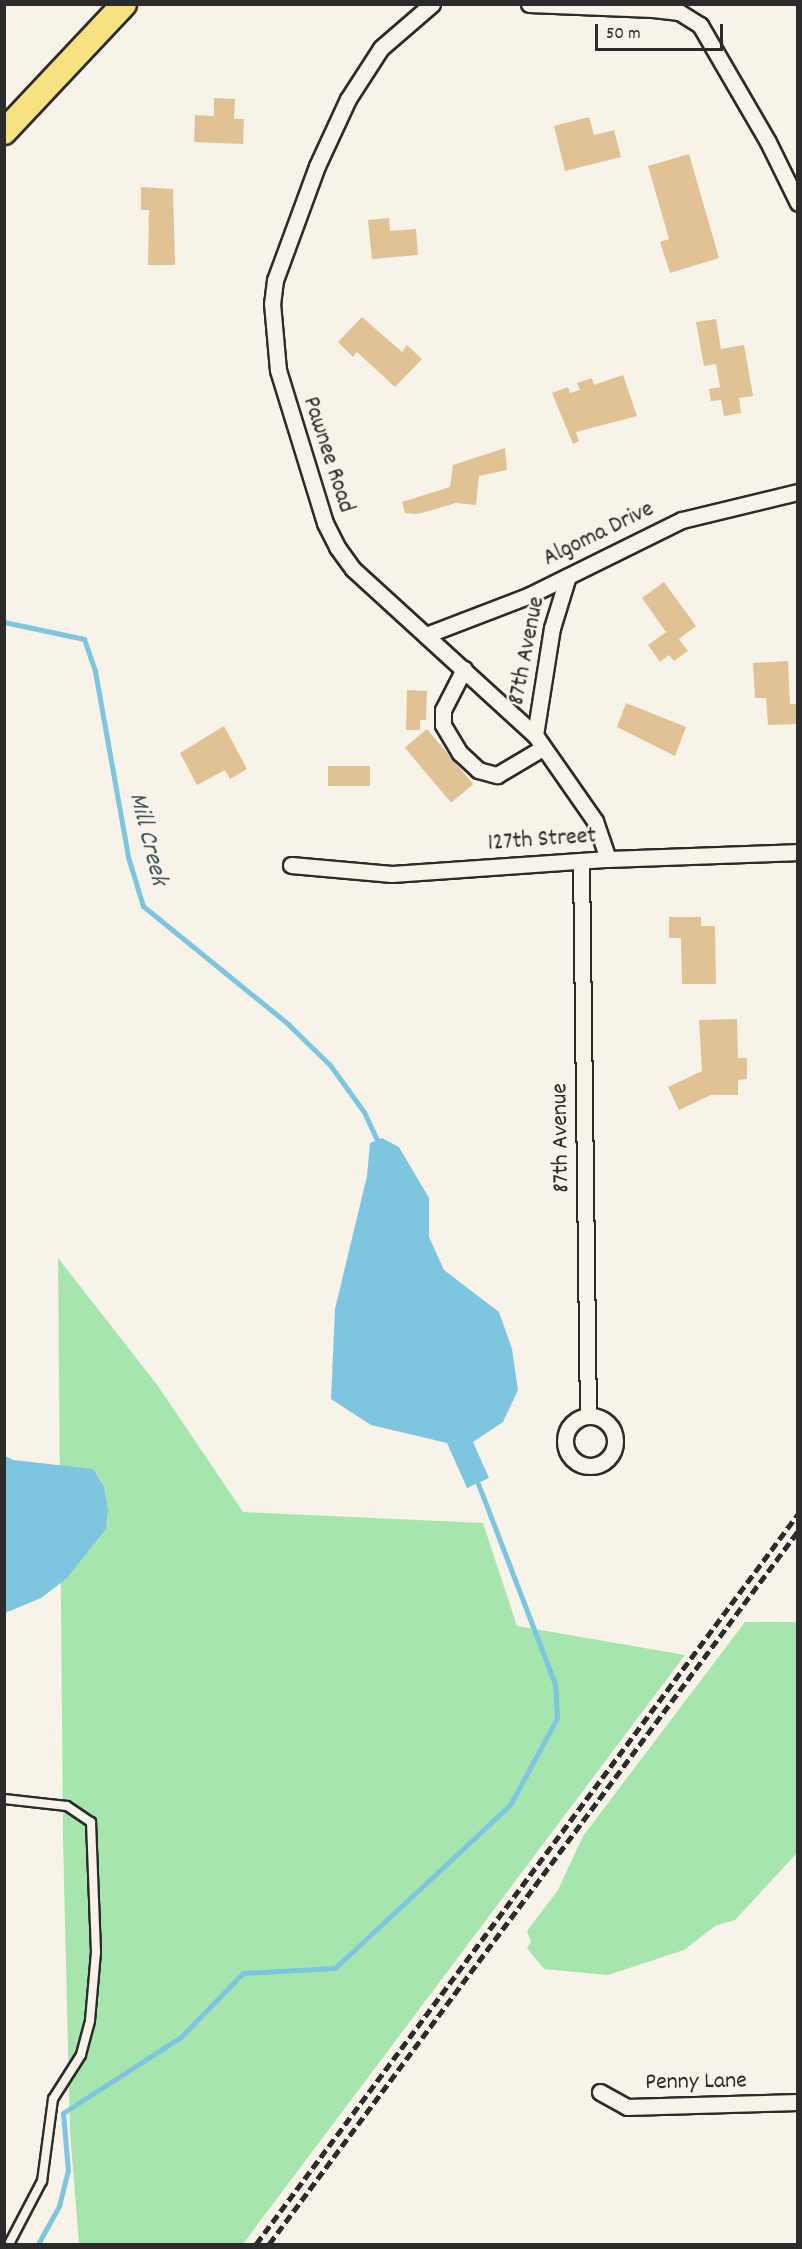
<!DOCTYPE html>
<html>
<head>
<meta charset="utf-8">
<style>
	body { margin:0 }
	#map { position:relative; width:802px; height:2249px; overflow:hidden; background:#f7f3e8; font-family:Dekko,sans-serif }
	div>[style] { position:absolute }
	.green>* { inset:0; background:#a6e6ae }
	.water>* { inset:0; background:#7ec6df }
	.stream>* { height:5px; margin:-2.5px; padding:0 2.5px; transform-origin:2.5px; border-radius:2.5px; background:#7ec6df }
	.building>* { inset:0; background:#e1c294; transform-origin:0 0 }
	.roads { filter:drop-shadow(2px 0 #2b2b2b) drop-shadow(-2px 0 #2b2b2b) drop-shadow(0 2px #2b2b2b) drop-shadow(0 -2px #2b2b2b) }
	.service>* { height:8px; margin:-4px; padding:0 4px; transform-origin:4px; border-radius:4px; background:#f7f3e8 }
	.minor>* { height:15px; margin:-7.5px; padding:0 7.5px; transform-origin:7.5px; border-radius:7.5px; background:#f7f3e8 }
	.minor>.ring { margin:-7.5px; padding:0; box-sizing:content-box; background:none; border:15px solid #f7f3e8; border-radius:50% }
	.primary>* { height:24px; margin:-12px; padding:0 12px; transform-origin:12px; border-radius:12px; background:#f7e281 }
	.rail>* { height:4.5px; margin-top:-2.25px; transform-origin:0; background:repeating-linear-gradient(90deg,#2b2b2b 0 9px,transparent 0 13.5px) }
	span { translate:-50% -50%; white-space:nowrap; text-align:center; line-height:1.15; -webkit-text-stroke:5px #f7f3e8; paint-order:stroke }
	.street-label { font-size:24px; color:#2b2b2b }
	.water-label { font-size:26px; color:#445a61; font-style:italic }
	.frame { position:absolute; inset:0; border:6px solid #2b2b2b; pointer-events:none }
	.scale { position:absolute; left:595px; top:24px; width:128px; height:27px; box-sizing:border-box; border:3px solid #2b2b2b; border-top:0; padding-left:8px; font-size:18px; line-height:21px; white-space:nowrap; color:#2b2b2b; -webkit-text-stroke:4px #f7f3e8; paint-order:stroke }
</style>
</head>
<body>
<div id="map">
	<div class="green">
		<div style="clip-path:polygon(58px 1258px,158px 1386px,243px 1512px,483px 1523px,517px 1626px,685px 1655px,243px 2244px,79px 2244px,70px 2132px,63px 1839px)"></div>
		<div style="clip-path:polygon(745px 1622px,797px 1622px,797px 1853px,735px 1920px,715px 1926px,684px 1950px,608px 1975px,544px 1969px,527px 1948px,531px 1942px,527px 1931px,558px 1890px,583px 1836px)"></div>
	</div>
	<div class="water">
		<div style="clip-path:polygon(382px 1138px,399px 1147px,429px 1198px,429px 1237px,444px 1270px,499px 1312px,512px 1349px,518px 1390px,503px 1422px,473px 1442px,489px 1478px,467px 1488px,447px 1443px,371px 1425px,331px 1399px,335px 1309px,367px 1176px,370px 1143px)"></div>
		<div style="clip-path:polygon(4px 1455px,13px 1460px,93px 1469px,104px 1487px,108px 1510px,106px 1529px,66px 1579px,41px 1598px,5px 1613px)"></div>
	</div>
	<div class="stream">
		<div style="left:4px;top:622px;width:82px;rotate:12deg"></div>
		<div style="left:84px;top:639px;width:34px;rotate:71deg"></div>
		<div style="left:95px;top:671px;width:189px;rotate:79.9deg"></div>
		<div style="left:128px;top:857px;width:51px;rotate:73deg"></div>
		<div style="left:143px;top:906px;width:187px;rotate:39.1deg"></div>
		<div style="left:288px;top:1024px;width:59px;rotate:44.3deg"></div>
		<div style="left:330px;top:1065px;width:58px;rotate:54.1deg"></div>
		<div style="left:364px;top:1112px;width:31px;rotate:65deg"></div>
		<div style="left:38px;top:2244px;width:43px;rotate:-61.1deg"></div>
		<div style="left:59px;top:2206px;width:36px;rotate:-76deg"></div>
		<div style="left:68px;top:2171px;width:58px;rotate:-94.9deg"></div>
		<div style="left:63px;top:2113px;width:140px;rotate:-32.8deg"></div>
		<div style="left:181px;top:2037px;width:89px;rotate:-45.9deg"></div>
		<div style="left:243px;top:1973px;width:92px;rotate:-3.1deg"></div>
		<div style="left:335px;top:1968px;width:239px;rotate:-43deg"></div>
		<div style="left:510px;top:1805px;width:99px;rotate:-61.6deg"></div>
		<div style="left:557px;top:1718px;width:34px;rotate:-93deg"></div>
		<div style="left:555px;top:1684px;width:215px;rotate:-111deg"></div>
	</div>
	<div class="building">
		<div style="clip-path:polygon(214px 98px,235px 99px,234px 119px,244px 119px,243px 144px,194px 142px,195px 115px,214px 116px)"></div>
		<div style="clip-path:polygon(589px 117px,594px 135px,614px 130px,621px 157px,565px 171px,554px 126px)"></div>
		<div style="clip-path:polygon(689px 154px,719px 258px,670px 273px,660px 242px,669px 239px,648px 166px)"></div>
		<div style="clip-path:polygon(141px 187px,173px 189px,175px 265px,148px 265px,149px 210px,141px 210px)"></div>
		<div style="clip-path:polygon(389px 218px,390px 231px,416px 229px,418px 255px,372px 259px,368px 220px)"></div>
		<div style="clip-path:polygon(362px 317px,402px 352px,407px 345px,422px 359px,395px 387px,357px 352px,353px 357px,338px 342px)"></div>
		<div style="clip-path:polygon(716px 319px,721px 349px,744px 345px,753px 396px,739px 398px,741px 413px,724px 416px,721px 400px,711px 401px,709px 389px,720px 387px,716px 364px,704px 366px,696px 322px)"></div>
		<div style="clip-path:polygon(623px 375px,637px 416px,576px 432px,579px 441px,573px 444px,552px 393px,568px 387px,570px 393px,580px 390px,577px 383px,592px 378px,594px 385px)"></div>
		<div style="clip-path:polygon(505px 448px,507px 470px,479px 476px,476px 505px,456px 503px,418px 514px,405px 513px,402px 502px,450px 487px,453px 465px)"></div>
		<div style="clip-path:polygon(664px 582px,696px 626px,679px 639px,688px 651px,674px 661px,669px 655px,660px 662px,648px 645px,666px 632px,642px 598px)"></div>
		<div style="clip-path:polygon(788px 661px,790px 704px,798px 704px,798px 724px,768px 725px,766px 698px,755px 698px,753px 663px)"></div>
		<div style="clip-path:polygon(407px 690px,427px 691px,426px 720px,420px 720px,420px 730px,406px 730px)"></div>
		<div style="clip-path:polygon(626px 703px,686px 727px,675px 756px,617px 727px)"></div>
		<div style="clip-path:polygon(224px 726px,247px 769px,230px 779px,225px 770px,197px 785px,180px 753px)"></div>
		<div style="left:427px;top:729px;width:72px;height:29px;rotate:50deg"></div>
		<div style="left:370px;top:766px;width:20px;height:42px;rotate:90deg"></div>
		<div style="clip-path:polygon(669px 917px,701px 917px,701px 926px,715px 926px,716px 984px,682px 984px,681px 938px,669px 938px)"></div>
		<div style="clip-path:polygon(737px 1019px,738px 1058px,747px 1058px,747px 1079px,738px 1080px,738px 1095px,711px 1095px,679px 1110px,668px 1087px,702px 1071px,699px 1020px)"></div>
	</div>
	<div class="roads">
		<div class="service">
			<div style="left:4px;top:1799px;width:63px;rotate:6.3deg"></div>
			<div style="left:67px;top:1806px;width:29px;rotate:34deg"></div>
			<div style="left:91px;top:1822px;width:130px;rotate:87.8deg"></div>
			<div style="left:96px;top:1952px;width:69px;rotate:95deg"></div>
			<div style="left:90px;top:2021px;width:35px;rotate:105deg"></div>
			<div style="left:81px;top:2055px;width:52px;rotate:122.5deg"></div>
			<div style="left:53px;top:2099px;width:83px;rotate:97.6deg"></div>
			<div style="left:42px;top:2181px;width:71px;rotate:117.6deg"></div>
		</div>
		<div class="minor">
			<div style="left:432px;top:4px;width:67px;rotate:139.2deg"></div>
			<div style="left:381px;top:48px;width:61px;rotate:122.9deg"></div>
			<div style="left:348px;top:99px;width:74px;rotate:114.8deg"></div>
			<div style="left:317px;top:166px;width:121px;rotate:110.2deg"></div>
			<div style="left:275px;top:280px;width:23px;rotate:97deg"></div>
			<div style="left:272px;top:303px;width:67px;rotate:84.9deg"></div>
			<div style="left:278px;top:370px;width:160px;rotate:72.9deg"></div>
			<div style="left:325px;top:523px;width:27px;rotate:63deg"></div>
			<div style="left:337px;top:547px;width:27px;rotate:54deg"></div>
			<div style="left:353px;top:569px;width:246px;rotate:42.4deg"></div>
			<div style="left:535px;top:735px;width:105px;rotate:55.1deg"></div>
			<div style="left:595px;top:821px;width:40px;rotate:71.1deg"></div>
			<div style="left:529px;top:4px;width:124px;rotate:2.3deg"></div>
			<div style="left:653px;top:9px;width:26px;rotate:7deg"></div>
			<div style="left:679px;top:12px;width:25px;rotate:32deg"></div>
			<div style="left:700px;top:25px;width:135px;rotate:59.8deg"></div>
			<div style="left:768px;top:142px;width:68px;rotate:63.8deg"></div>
			<div style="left:426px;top:635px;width:111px;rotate:-21deg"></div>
			<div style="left:530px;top:595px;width:169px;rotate:-26.3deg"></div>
			<div style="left:682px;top:520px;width:119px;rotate:-13.6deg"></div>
			<div style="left:464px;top:669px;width:46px;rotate:117.1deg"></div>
			<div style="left:443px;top:710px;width:15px;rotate:90deg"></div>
			<div style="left:443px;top:725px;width:33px;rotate:59deg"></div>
			<div style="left:460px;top:753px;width:25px;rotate:43deg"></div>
			<div style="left:478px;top:770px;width:20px;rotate:15deg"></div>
			<div style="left:497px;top:775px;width:51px;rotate:-30.6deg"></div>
			<div style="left:535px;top:735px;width:108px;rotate:-81deg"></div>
			<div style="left:552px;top:628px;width:54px;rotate:-72.9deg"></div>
			<div style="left:581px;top:861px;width:554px;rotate:89.28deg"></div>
			<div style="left:291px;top:865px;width:101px;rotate:5.1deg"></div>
			<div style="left:392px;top:874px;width:217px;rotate:-4deg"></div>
			<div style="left:608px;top:859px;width:190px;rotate:-2.1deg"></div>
			<div class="ring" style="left:565px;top:1416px;width:35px;height:35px"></div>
			<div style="left:600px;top:2092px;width:31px;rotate:29deg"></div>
			<div style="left:627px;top:2107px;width:171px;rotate:-1.7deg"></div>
		</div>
		<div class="primary">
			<div style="left:4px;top:132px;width:175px;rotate:-46.8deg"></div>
		</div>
	</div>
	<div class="rail">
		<div style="left:256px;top:2244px;width:909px;rotate:-53.41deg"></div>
		<div style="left:269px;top:2244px;width:888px;rotate:-53.43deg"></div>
	</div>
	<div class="street-label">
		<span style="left:327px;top:455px;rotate:72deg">Pawnee Road</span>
		<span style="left:599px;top:535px;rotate:-26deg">Algoma Drive</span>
		<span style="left:528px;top:651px;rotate:-79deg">87th Avenue</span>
		<span style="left:542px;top:841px;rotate:-4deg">127th Street</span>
		<span style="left:562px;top:1138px;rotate:-91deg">87th Avenue</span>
		<span style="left:696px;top:2083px;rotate:-1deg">Penny Lane</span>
	</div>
	<div class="water-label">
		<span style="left:147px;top:839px;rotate:76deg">Mill Creek</span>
	</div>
	<div class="frame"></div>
	<div class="scale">50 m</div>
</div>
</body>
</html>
